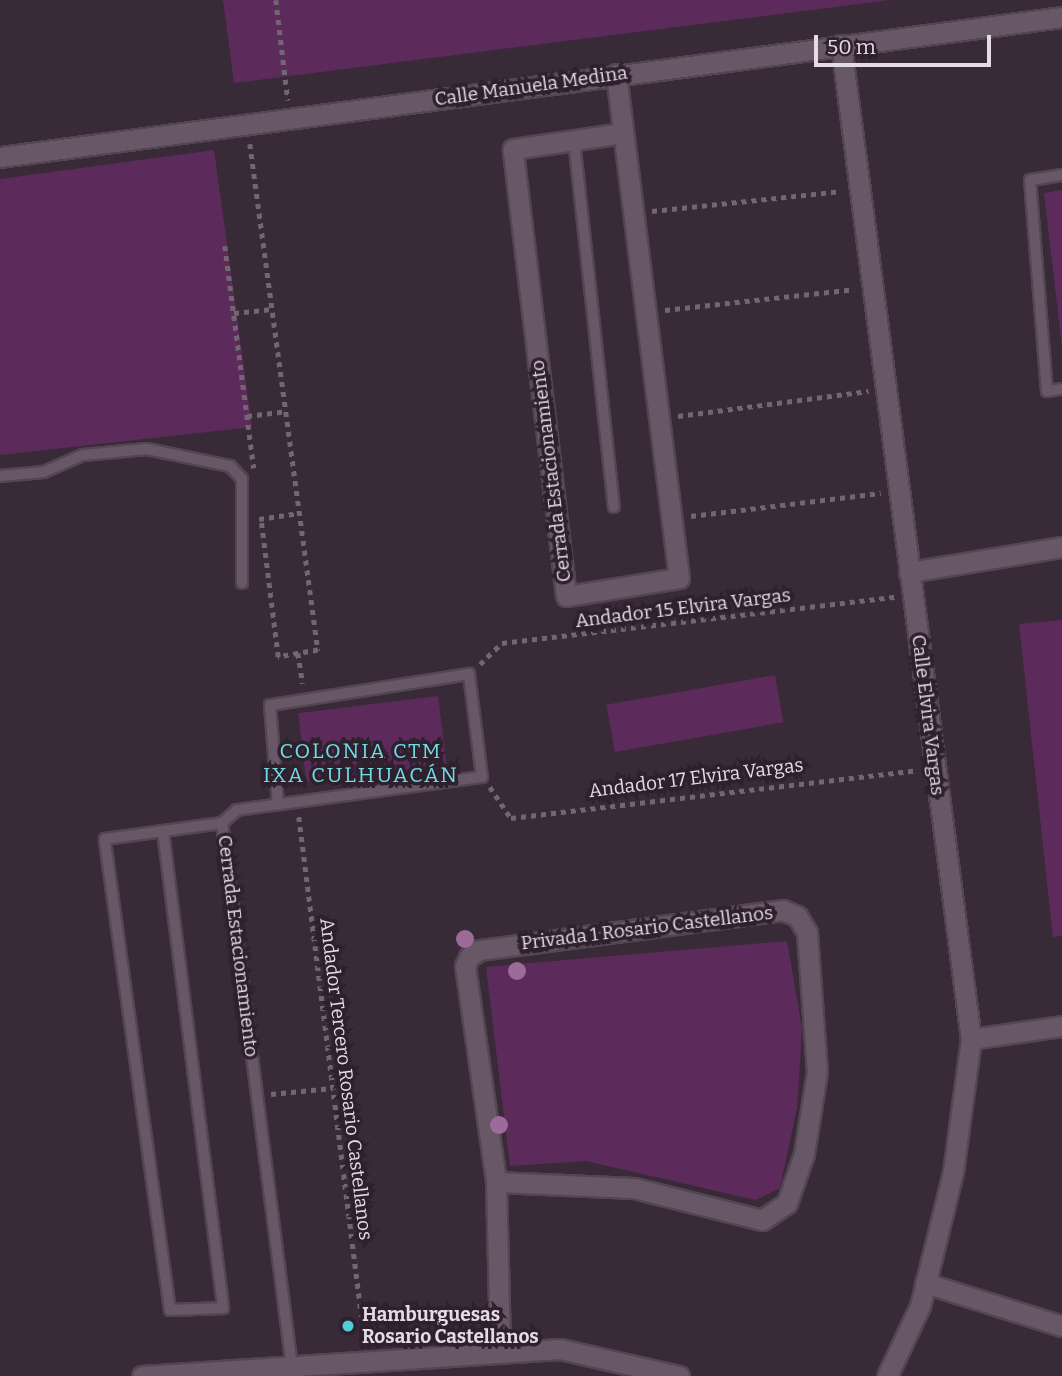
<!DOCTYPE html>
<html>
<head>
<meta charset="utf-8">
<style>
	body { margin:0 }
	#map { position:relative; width:1062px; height:1376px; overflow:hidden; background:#392a38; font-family:Bitter,serif }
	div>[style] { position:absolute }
	.green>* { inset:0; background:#5d2b5b; transform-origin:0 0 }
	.path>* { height:4.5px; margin-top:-2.25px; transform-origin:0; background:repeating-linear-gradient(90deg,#736572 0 5px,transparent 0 10px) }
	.roads { filter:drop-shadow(2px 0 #534652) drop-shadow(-2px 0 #534652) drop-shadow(0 2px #534652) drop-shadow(0 -2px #534652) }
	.service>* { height:10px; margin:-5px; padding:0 5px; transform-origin:5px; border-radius:5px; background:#685867 }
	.minor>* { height:19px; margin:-9.5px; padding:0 9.5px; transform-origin:9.5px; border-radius:9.5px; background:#685867 }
	.tertiary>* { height:19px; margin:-9.5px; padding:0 9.5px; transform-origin:9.5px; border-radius:9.5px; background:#685867 }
	.trees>* { width:18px; height:18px; margin:-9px; border-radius:50%; background:#9d6b9a }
	.dots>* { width:19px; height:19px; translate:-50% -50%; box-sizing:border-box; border:4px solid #2f202e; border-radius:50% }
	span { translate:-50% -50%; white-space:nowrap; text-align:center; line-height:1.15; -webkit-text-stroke:7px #2f202e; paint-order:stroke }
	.street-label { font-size:19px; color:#e5dbe4 }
	.poi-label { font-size:19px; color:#e5dbe4; font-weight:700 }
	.left { translate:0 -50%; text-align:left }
	.neighbourhood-label { font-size:21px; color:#70dce4; letter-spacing:2px }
	.scale { position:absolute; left:814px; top:35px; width:177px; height:32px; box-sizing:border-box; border:4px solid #e5dbe4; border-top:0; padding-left:9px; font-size:21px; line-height:24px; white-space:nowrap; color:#e5dbe4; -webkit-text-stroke:5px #2f202e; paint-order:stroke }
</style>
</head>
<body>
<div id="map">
	<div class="green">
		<div style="clip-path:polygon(223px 0,890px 0,234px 83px)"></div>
		<div style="clip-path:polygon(214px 150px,252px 427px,0 455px,0 179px)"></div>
		<div style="clip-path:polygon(1062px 190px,1062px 347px,1044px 193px)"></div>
		<div style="clip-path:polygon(1062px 620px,1062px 936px,1053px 937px,1019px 624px)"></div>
		<div style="left:775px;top:675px;width:48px;height:171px;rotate:80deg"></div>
		<div style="left:438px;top:696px;width:69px;height:141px;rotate:83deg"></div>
		<div style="clip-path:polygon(787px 941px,802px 1028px,797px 1108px,780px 1188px,756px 1200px,586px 1161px,510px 1166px,486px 967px)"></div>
	</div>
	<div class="path">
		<div style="left:276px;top:0;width:101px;rotate:83.2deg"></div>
		<div style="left:250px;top:144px;width:511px;rotate:82.35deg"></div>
		<div style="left:318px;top:650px;width:41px;rotate:170.1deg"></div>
		<div style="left:278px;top:657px;width:137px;rotate:-97.1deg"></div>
		<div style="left:652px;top:211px;width:190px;rotate:-6deg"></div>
		<div style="left:225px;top:246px;width:224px;rotate:82.6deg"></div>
		<div style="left:665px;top:310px;width:190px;rotate:-6.3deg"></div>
		<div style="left:234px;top:313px;width:38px;rotate:-6deg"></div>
		<div style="left:247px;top:416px;width:39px;rotate:-7deg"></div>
		<div style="left:678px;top:416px;width:192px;rotate:-7.5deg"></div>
		<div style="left:691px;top:516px;width:191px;rotate:-6.9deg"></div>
		<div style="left:259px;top:519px;width:41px;rotate:-8.3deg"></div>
		<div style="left:298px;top:653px;width:31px;rotate:81deg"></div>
		<div style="left:480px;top:664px;width:30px;rotate:-44deg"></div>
		<div style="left:502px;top:643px;width:396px;rotate:-6.7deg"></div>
		<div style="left:490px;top:787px;width:37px;rotate:56deg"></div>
		<div style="left:511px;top:818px;width:409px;rotate:-6.7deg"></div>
		<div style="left:299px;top:817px;width:530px;rotate:82.85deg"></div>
		<div style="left:271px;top:1094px;width:62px;rotate:-5.5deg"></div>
	</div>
	<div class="roads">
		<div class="service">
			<div style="left:574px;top:140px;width:369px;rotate:83.8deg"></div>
			<div style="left:1062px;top:175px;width:32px;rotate:171deg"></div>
			<div style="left:1030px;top:180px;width:212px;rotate:85.4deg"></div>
			<div style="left:1047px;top:391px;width:15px;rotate:-8deg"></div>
			<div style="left:0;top:476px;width:44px;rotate:-5.2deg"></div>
			<div style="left:44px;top:472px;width:43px;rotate:-23.6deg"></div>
			<div style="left:83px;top:455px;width:64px;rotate:-5.4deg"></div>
			<div style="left:147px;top:449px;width:85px;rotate:11.6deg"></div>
			<div style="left:230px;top:466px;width:18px;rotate:47deg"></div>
			<div style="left:242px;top:479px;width:104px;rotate:90deg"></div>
			<div style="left:222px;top:823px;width:20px;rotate:-41deg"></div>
			<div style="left:237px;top:810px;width:247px;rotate:-7.7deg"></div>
			<div style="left:482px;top:777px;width:104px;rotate:-97.2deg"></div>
			<div style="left:469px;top:674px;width:201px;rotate:171.1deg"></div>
			<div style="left:270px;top:705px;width:100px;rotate:85.4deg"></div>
			<div style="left:163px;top:831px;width:481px;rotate:82.8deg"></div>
			<div style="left:223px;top:1308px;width:53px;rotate:177.8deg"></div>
			<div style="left:170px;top:1310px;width:475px;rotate:-97.9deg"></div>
			<div style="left:105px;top:839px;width:118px;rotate:-7.8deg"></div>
			<div style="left:222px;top:823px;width:548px;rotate:82.67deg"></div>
		</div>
		<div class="minor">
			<div style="left:841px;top:45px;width:1002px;rotate:82.55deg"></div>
			<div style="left:971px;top:1039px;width:134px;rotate:97.7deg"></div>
			<div style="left:953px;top:1172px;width:138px;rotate:103.8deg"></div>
			<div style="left:920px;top:1306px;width:77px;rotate:115.2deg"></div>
			<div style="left:616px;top:74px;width:508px;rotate:82.87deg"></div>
			<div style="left:679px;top:578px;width:114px;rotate:170.9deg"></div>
			<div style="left:566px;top:596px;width:450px;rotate:-96.8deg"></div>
			<div style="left:513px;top:149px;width:111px;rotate:-8.3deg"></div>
			<div style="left:909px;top:572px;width:155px;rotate:-9.3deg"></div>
			<div style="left:971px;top:1039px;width:92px;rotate:-8.1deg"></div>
			<div style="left:496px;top:1182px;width:138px;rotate:2.5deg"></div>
			<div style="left:634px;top:1188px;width:132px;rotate:14deg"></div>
			<div style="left:762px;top:1220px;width:30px;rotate:-34deg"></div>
			<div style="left:787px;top:1203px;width:52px;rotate:-70.9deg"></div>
			<div style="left:804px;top:1154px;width:83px;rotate:-81deg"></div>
			<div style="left:817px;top:1072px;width:140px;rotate:-94.1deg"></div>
			<div style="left:807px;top:932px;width:19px;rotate:-122deg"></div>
			<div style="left:797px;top:916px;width:15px;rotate:-157deg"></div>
			<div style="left:783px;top:910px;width:307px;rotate:172.5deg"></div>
			<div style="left:479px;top:950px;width:12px;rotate:145deg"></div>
			<div style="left:469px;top:957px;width:10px;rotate:114deg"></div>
			<div style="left:465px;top:966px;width:218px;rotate:81.8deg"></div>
			<div style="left:496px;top:1182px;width:169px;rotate:88.6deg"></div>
			<div style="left:925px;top:1283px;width:144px;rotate:17.4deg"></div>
			<div style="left:142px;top:1376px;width:419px;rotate:-3.7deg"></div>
			<div style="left:560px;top:1349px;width:122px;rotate:12.8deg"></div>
		</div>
		<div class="tertiary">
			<div style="left:0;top:157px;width:1071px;rotate:-7.51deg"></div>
		</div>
	</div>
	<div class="trees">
		<div style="left:465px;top:939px"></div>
		<div style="left:517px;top:971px"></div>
		<div style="left:499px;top:1125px"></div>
	</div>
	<div class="dots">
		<div style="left:348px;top:1326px;background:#52ccd5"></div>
	</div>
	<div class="street-label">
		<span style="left:531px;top:86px;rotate:-8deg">Calle Manuela Medina</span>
		<span style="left:551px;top:471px;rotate:-97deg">Cerrada Estacionamiento</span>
		<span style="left:683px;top:608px;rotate:-7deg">Andador 15 Elvira Vargas</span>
		<span style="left:928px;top:715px;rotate:83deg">Calle Elvira Vargas</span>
		<span style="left:696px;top:778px;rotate:-7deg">Andador 17 Elvira Vargas</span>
		<span style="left:647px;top:928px;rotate:-7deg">Privada 1 Rosario Castellanos</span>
		<span style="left:238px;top:946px;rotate:83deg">Cerrada Estacionamiento</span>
		<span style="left:346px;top:1079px;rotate:83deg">Andador Tercero Rosario Castellanos</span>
	</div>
	<div class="poi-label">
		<span class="left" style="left:362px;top:1326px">Hamburguesas<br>Rosario Castellanos</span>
	</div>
	<div class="neighbourhood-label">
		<span style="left:361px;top:763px">COLONIA CTM<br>IXA CULHUACÁN</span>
	</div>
	<div class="scale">50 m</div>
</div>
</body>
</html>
